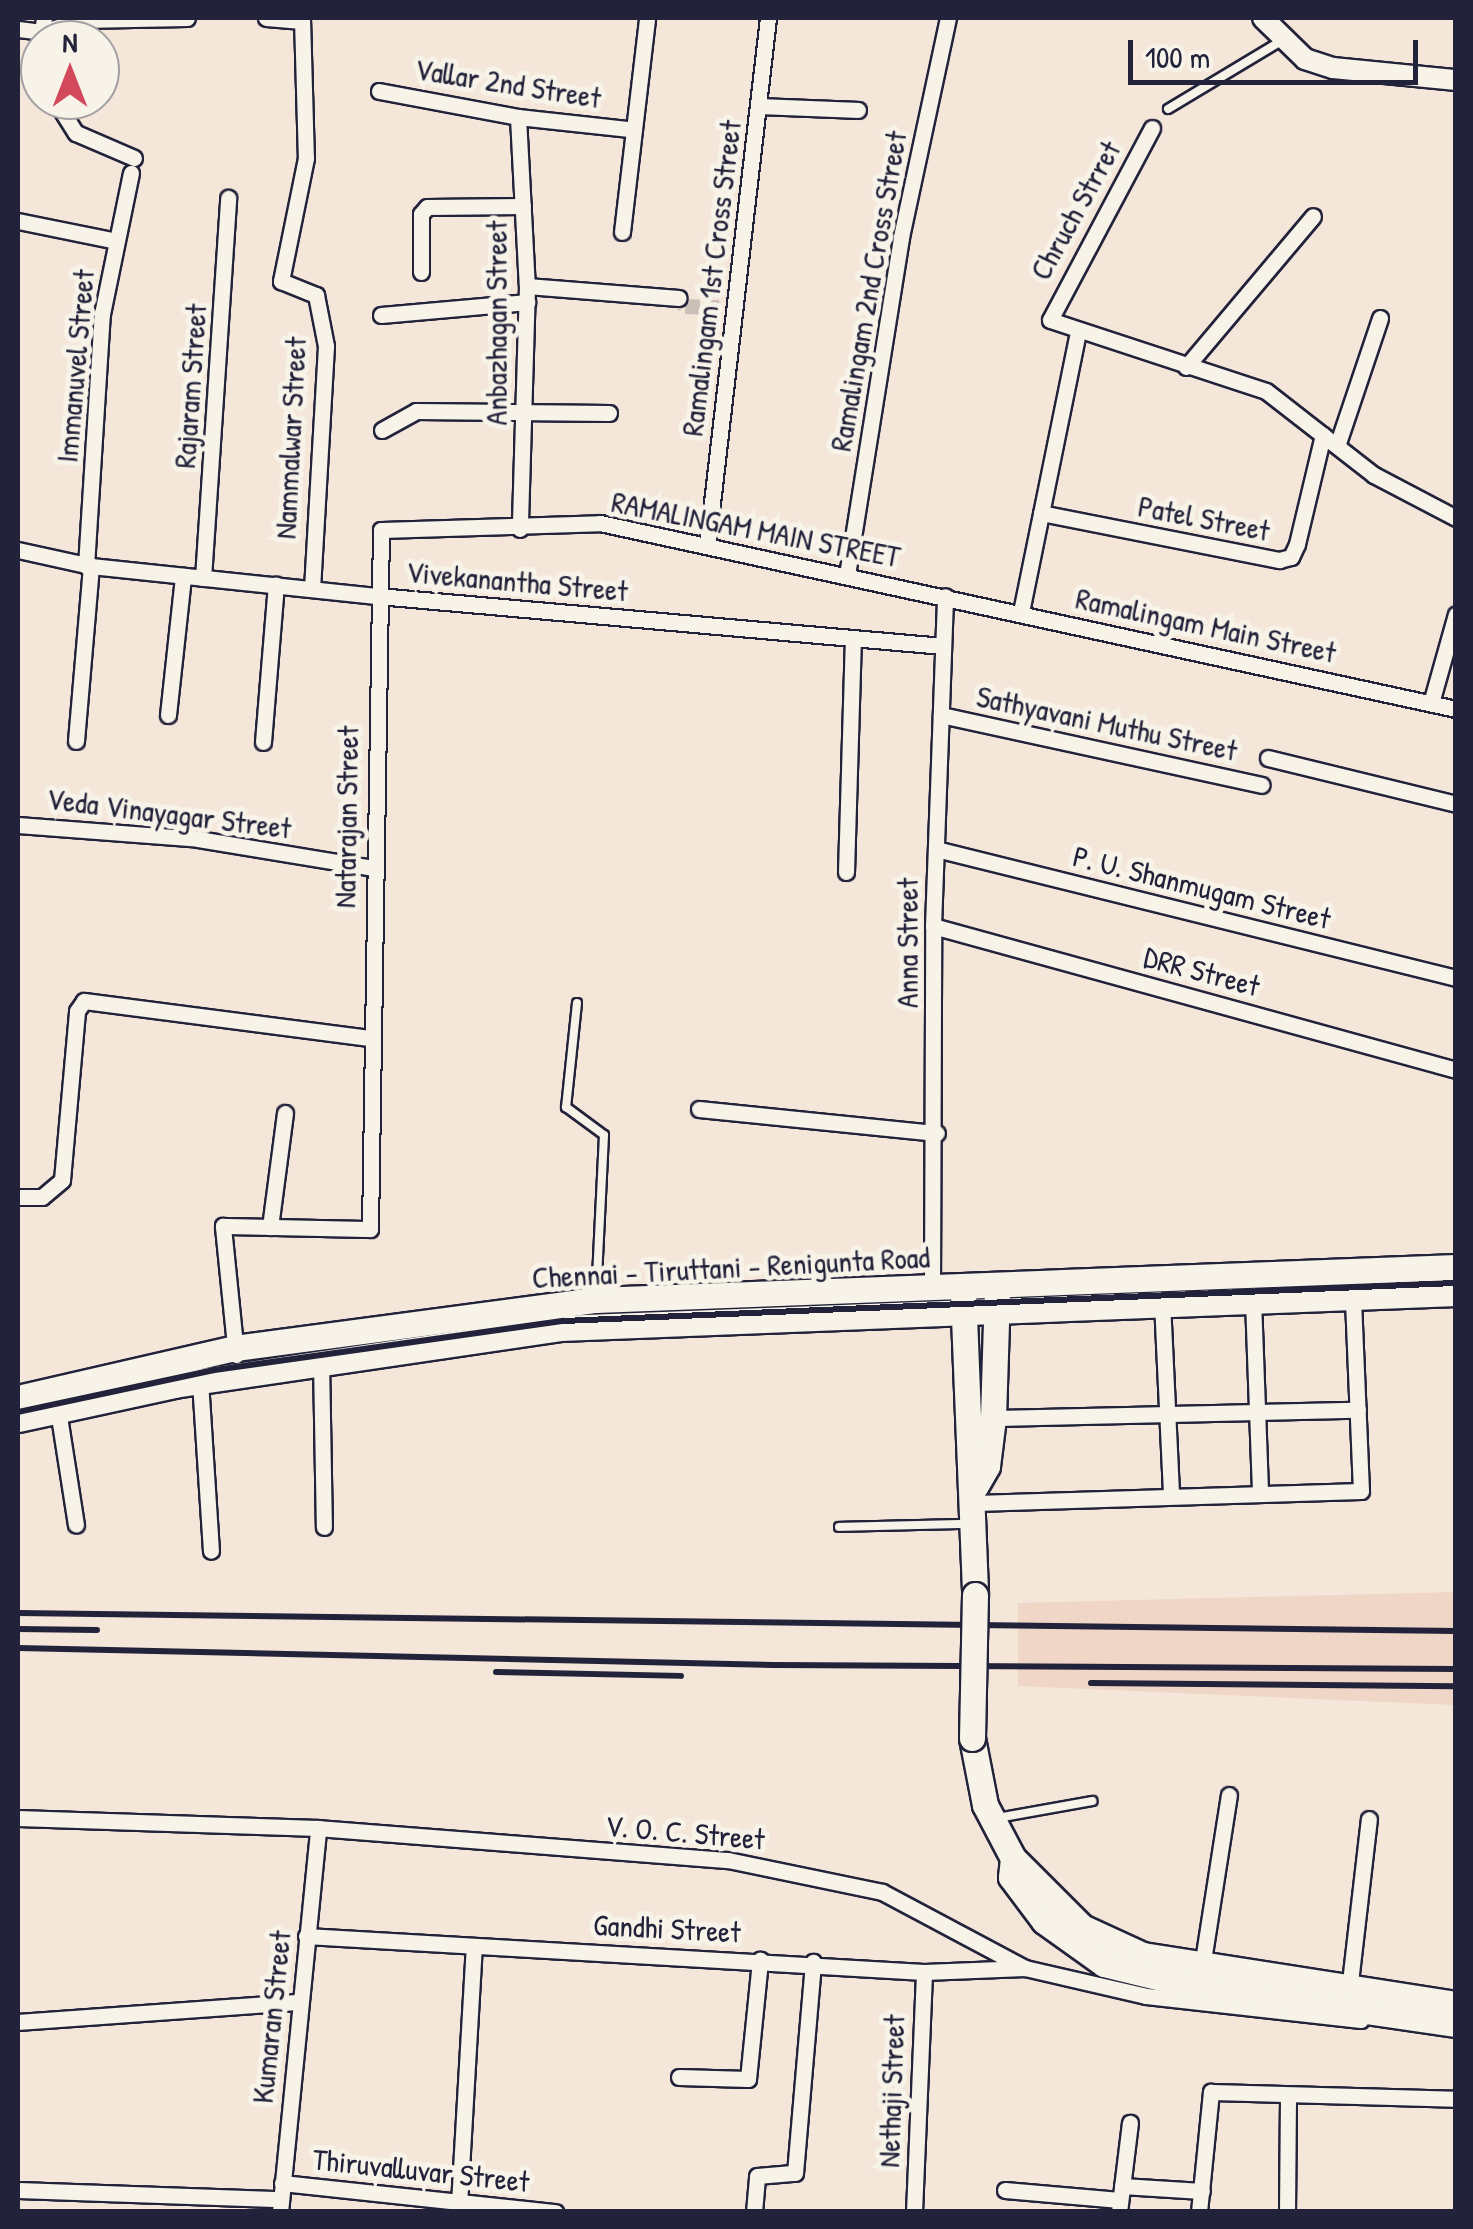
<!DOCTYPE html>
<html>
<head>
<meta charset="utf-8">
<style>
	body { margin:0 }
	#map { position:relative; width:1473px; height:2229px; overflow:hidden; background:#f4e6d9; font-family:"Patrick Hand",sans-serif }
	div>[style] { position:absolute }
	.built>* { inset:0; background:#f0d6c6 }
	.minor-tunnel>* { height:15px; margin-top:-7.5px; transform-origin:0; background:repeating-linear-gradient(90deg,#cabfb9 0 15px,transparent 0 23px) }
	.roads { filter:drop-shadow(2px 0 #22223b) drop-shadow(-2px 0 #22223b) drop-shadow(0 2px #22223b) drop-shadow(0 -2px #22223b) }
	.service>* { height:8px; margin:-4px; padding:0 4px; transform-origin:4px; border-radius:4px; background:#f7f3e8 }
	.minor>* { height:15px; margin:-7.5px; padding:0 7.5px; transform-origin:7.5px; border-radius:7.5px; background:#f7f3e8 }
	.tertiary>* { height:20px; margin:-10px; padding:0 10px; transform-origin:10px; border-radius:10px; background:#f7f3e8 }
	.primary>* { height:25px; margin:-12.5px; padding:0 12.5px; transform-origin:12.5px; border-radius:12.5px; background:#f7f3e8 }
	.trunk>* { height:25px; margin:-12.5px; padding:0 12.5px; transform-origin:12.5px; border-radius:12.5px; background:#f7f3e8 }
	.rail>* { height:6px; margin:-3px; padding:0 3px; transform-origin:3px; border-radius:3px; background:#22223b }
	.bridges { filter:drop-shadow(2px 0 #22223b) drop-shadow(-2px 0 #22223b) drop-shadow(0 2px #22223b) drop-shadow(0 -2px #22223b) }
	.primary-bridge>* { height:25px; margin:-12.5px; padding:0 12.5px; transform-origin:12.5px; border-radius:12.5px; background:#f7f3e8 }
	span { translate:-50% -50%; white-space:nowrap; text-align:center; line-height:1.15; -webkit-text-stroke:10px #f7f3e8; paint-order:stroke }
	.street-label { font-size:30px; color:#22223b }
	.frame { position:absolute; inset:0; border:20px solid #22223b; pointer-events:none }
	.north { position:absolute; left:20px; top:20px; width:100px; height:100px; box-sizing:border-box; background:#f7f3e8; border:2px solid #a29fa3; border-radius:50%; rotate:0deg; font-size:28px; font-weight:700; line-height:40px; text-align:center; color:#22223b }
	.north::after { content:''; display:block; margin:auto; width:35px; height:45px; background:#d1495b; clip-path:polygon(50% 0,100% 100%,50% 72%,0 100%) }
	.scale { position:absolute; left:1128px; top:40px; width:290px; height:45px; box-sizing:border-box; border:5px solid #22223b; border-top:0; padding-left:12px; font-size:30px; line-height:35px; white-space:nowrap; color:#22223b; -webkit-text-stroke:8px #f7f3e8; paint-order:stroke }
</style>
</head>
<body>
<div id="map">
	<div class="built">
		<div style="clip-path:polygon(1455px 1592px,1455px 1705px,1018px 1686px,1018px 1603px)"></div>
	</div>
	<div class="minor-tunnel">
		<div style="left:679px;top:298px;width:10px;rotate:53deg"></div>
		<div style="left:685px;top:306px;width:34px;rotate:2deg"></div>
	</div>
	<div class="roads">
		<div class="service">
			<div style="left:1168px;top:109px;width:132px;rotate:-31deg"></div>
			<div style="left:577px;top:1003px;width:105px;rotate:96deg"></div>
			<div style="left:566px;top:1107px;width:47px;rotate:36.4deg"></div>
			<div style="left:604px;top:1135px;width:161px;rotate:92.8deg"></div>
			<div style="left:839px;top:1527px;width:127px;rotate:-1.4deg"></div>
			<div style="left:997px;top:1818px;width:97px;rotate:-10.1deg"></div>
		</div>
		<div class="minor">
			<div style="left:44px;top:18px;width:14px;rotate:98deg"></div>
			<div style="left:42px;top:32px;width:41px;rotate:-17.1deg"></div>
			<div style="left:81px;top:20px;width:106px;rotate:-1.1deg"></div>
			<div style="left:266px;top:18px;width:36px;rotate:5deg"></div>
			<div style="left:302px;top:18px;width:140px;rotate:88.4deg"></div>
			<div style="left:306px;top:158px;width:126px;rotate:101.5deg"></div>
			<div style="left:281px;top:281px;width:38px;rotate:22deg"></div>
			<div style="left:316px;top:295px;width:52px;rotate:78.9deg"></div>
			<div style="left:326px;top:346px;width:243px;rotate:93.3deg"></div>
			<div style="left:18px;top:29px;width:24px;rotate:7deg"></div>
			<div style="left:42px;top:32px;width:6px;rotate:81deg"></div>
			<div style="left:379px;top:91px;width:141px;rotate:10.6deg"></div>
			<div style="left:518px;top:117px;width:112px;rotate:6.2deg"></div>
			<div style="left:55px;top:100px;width:39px;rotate:58deg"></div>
			<div style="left:76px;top:133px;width:63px;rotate:23.3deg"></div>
			<div style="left:760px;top:106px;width:98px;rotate:2.3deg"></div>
			<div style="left:518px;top:117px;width:169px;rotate:87deg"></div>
			<div style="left:527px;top:286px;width:243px;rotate:91.7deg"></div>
			<div style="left:1152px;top:128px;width:217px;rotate:118deg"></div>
			<div style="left:1050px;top:320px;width:227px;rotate:18.2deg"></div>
			<div style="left:1266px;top:391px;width:137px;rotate:37.9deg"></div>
			<div style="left:1374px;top:475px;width:93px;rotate:27.7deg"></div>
			<div style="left:18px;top:221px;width:100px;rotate:11.5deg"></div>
			<div style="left:622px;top:232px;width:215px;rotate:-83.3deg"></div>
			<div style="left:421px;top:272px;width:58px;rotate:-90deg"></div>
			<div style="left:421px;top:214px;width:9px;rotate:-49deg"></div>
			<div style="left:427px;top:207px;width:96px;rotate:-0.6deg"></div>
			<div style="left:527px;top:286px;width:152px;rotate:4.5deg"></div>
			<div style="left:381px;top:315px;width:147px;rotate:-5.1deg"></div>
			<div style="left:1186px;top:367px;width:197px;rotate:-49.9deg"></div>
			<div style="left:382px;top:430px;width:39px;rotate:-29deg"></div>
			<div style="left:416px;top:411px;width:193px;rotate:0.6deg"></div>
			<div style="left:1337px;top:446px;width:135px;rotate:-71.4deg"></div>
			<div style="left:1041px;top:513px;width:243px;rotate:11.2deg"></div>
			<div style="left:1279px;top:560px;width:12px;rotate:-14deg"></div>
			<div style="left:1291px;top:557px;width:14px;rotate:-65deg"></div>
			<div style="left:1297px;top:544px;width:112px;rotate:-76.6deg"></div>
			<div style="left:707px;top:546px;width:532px;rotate:-83.41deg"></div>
			<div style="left:18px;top:550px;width:75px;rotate:12.4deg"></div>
			<div style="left:91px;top:566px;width:289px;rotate:6deg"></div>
			<div style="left:378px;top:596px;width:567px;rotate:5.06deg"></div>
			<div style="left:86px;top:566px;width:253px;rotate:-86.4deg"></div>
			<div style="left:102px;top:314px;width:144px;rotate:-78.4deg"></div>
			<div style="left:847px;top:575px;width:342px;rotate:-80.9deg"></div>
			<div style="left:901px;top:237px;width:224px;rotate:-77.9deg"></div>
			<div style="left:203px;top:578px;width:381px;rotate:-86.2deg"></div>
			<div style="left:1021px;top:612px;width:285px;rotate:-78.5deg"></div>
			<div style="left:1431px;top:703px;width:92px;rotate:-74.3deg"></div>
			<div style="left:168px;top:715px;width:140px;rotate:-83.8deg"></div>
			<div style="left:941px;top:715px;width:328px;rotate:12.3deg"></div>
			<div style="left:76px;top:741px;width:176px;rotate:-85.1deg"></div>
			<div style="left:263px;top:742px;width:158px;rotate:-85.3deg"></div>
			<div style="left:1268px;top:758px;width:194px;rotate:13.7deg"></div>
			<div style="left:18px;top:825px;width:181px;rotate:4.4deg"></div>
			<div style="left:198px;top:839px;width:177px;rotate:9.4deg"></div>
			<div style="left:936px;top:849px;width:536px;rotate:13.93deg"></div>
			<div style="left:846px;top:872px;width:234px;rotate:-88.3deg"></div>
			<div style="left:933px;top:926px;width:542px;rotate:15.39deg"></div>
			<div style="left:699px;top:1109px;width:239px;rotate:5.8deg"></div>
			<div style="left:18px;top:1197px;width:24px"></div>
			<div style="left:42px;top:1197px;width:26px;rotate:-40deg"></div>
			<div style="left:62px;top:1180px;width:170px;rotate:-84.9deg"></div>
			<div style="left:77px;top:1011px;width:12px;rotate:-55deg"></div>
			<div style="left:84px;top:1001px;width:288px;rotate:7.4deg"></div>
			<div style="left:270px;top:1227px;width:115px;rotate:-82.5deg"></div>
			<div style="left:932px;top:1290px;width:364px;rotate:-89.8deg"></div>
			<div style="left:933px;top:926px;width:330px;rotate:-87.9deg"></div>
			<div style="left:1253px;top:1300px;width:192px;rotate:87.9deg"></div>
			<div style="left:1162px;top:1302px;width:192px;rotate:87.3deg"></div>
			<div style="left:236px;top:1355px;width:130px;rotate:-95.8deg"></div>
			<div style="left:223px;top:1226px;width:147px;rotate:1.2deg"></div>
			<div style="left:370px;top:1229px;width:699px;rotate:-89.1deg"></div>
			<div style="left:381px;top:530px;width:219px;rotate:-1.8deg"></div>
			<div style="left:600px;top:523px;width:876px;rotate:12.26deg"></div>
			<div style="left:321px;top:1361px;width:166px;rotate:89deg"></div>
			<div style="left:200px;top:1381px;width:170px;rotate:86.3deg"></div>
			<div style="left:58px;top:1410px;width:116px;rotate:81.1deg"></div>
			<div style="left:993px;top:1418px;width:365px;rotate:-1.3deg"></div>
			<div style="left:975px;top:1503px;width:386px;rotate:-1.8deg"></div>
			<div style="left:1361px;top:1491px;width:193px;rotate:-92.4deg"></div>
			<div style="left:18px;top:1818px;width:300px;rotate:1.9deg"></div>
			<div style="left:318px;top:1828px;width:411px;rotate:4.5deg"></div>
			<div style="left:728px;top:1860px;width:157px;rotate:11.7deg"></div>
			<div style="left:882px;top:1892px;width:162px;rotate:28deg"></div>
			<div style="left:306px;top:1936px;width:619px;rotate:3.33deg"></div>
			<div style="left:924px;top:1972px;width:101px;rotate:-2.3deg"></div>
			<div style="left:1025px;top:1968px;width:124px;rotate:13deg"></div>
			<div style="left:1146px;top:1996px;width:216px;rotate:6.4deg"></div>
			<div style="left:1202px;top:1967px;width:174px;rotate:-81.1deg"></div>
			<div style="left:1349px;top:1991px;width:173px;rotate:-83.4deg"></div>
			<div style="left:18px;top:2022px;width:282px;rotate:-4.1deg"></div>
			<div style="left:679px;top:2077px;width:69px;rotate:1.7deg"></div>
			<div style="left:748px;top:2079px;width:120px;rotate:-84.2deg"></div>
			<div style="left:282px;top:2183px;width:275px;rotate:6.1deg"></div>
			<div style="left:1122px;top:2186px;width:80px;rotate:3.6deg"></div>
			<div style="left:18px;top:2190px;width:263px;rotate:2deg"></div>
			<div style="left:1005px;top:2190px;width:115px;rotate:5deg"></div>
			<div style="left:459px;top:2204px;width:258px;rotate:-86.7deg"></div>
			<div style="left:280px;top:2212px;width:386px;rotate:-84.3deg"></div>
			<div style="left:754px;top:2212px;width:36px;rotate:-85deg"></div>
			<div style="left:757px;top:2176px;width:38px;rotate:-5deg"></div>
			<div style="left:795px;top:2173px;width:212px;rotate:-85.1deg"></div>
			<div style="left:914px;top:2212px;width:240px;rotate:-87.6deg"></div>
			<div style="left:1119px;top:2212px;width:90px;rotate:-83deg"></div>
			<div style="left:1199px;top:2212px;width:121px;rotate:-84.3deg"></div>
			<div style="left:1211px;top:2092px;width:245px;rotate:1.6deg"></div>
			<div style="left:1287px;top:2212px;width:116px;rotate:-89.5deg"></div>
		</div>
		<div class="tertiary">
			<div style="left:1263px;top:18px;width:59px;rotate:44.3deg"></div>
			<div style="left:1305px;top:59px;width:29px;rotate:18deg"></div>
			<div style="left:1333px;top:68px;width:124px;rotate:5.6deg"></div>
		</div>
		<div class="primary">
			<div style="left:963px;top:1292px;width:303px;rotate:87.7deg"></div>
			<div style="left:975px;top:1487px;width:24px;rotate:-60deg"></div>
			<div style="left:987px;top:1466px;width:48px;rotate:-82.9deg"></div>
			<div style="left:993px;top:1418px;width:127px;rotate:-88.2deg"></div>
			<div style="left:972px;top:1738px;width:68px;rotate:79deg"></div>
			<div style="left:985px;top:1805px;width:60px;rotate:62.2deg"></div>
			<div style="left:1013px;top:1858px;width:98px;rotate:45deg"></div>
			<div style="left:1082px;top:1927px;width:67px;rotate:24.7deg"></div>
			<div style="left:1143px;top:1955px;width:317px;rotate:8.9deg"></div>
			<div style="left:1013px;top:1858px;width:19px;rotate:96deg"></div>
			<div style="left:1011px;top:1877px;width:55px;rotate:53.1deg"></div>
			<div style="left:1044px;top:1921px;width:74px;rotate:35.6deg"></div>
			<div style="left:1104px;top:1964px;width:93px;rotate:13.7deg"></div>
			<div style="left:1194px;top:1986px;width:265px;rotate:8.3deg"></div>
		</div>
		<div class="trunk">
			<div style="left:18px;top:1398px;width:223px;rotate:-13deg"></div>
			<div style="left:235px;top:1348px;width:364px;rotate:-7.6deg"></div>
			<div style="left:596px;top:1300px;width:861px;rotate:-2.2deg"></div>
			<div style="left:18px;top:1419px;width:160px;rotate:-12.3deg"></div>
			<div style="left:174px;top:1385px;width:390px;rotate:-8.4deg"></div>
			<div style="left:560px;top:1328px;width:897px;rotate:-2.24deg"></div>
		</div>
	</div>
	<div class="rail">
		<div style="left:18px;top:1412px;width:200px;rotate:-12.1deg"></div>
		<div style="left:214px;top:1370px;width:352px;rotate:-8deg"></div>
		<div style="left:563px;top:1321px;width:894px;rotate:-2.44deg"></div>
		<div style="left:18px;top:1613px;width:1438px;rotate:0.72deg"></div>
		<div style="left:18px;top:1629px;width:79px;rotate:0.7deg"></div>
		<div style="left:18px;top:1648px;width:755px;rotate:1.29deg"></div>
		<div style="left:773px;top:1665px;width:683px;rotate:0.34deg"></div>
		<div style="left:496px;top:1672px;width:185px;rotate:1.2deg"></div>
		<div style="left:1091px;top:1683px;width:365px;rotate:0.5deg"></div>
	</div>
	<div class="bridges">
		<div class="primary-bridge">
			<div style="left:972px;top:1738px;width:143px;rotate:-88.8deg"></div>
		</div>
	</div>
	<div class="street-label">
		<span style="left:508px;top:83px;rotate:9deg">Vallar 2nd Street</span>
		<span style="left:1075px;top:210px;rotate:-61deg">Chruch Strret</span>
		<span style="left:711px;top:278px;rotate:-83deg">Ramalingam 1st Cross Street</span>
		<span style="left:868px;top:291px;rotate:-80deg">Ramalingam 2nd Cross Street</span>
		<span style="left:496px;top:323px;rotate:-90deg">Anbazhagan Street</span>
		<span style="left:75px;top:366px;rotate:-85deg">Immanuvel Street</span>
		<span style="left:190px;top:386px;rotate:-86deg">Rajaram Street</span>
		<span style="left:290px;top:438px;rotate:-87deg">Nammalwar Street</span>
		<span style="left:1204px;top:518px;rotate:11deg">Patel Street</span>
		<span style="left:756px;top:529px;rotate:11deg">RAMALINGAM MAIN STREET</span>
		<span style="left:517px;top:581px;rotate:5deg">Vivekanantha Street</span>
		<span style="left:1206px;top:625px;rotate:12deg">Ramalingam Main Street</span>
		<span style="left:1107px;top:723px;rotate:12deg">Sathyavani Muthu Street</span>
		<span style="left:169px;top:813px;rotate:7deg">Veda Vinayagar Street</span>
		<span style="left:346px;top:817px;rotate:-89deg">Natarajan Street</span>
		<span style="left:1202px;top:887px;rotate:14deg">P. U. Shanmugam Street</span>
		<span style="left:907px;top:943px;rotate:-90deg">Anna Street</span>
		<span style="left:1202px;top:971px;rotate:15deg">DRR Street</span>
		<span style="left:731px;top:1267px;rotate:-3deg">Chennai - Tiruttani - Renigunta Road</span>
		<span style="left:685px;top:1832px;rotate:5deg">V. O. C. Street</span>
		<span style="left:667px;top:1928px;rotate:3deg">Gandhi Street</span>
		<span style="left:271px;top:2017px;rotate:-84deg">Kumaran Street</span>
		<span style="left:891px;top:2091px;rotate:-88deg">Nethaji Street</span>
		<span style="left:421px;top:2170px;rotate:6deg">Thiruvalluvar Street</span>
	</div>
	<div class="frame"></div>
	<div class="north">N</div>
	<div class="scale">100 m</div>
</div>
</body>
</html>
